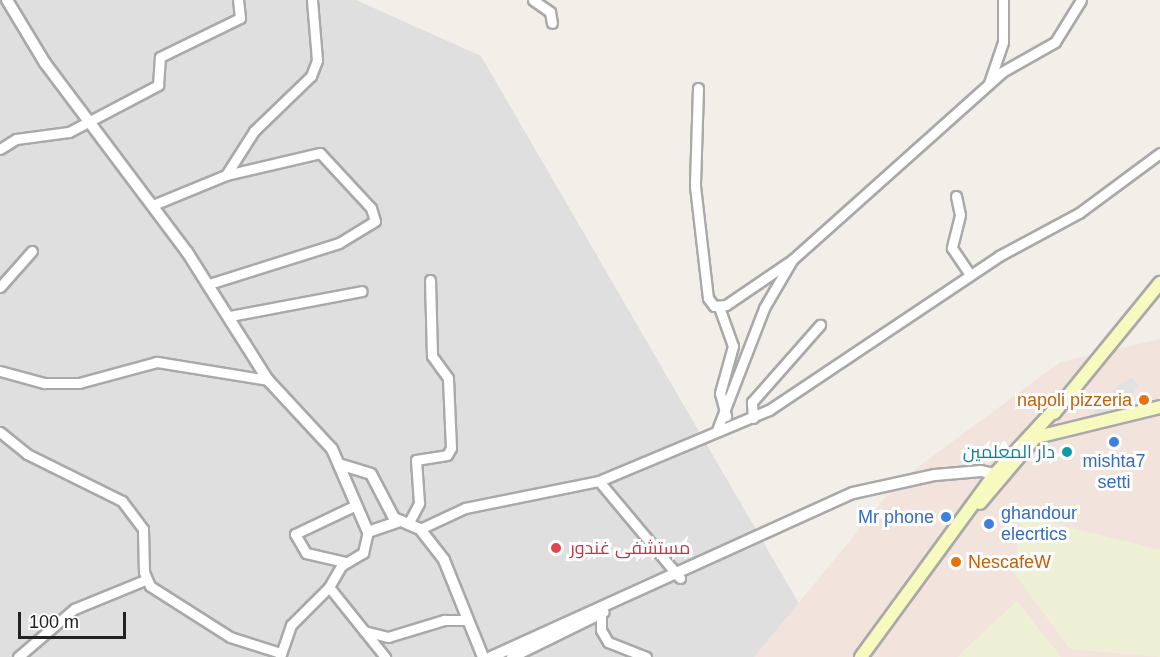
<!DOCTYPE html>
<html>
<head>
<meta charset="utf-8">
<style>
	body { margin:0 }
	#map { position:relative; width:1160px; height:657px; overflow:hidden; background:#f2efe9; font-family:Arial,Cairo,sans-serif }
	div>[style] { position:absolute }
	.residential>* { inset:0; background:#e0dfdf }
	.military>* { inset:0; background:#f3e3dd }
	.farmland>* { inset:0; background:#eef0d5 }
	.parking>* { inset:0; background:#e2e2e2 }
	.roads { filter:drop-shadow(2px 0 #a9a9a9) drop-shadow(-2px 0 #a9a9a9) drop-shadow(0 2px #a9a9a9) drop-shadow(0 -2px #a9a9a9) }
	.minor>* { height:9px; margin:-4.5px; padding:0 4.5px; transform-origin:4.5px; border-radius:4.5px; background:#fff }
	.tertiary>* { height:10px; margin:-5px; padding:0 5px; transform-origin:5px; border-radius:5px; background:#fff }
	.secondary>* { height:12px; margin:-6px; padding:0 6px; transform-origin:6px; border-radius:6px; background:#f7fabf }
	.dots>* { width:16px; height:16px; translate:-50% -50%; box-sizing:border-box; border:3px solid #fff; border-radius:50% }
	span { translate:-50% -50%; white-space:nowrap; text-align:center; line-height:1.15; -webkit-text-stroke:6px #fff; paint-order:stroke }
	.food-label { font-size:18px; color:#c56008 }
	.right { translate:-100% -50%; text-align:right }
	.left { translate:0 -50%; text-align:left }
	.culture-label { font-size:18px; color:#0d838f }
	.shop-label { font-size:18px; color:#366cbe }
	.health-label { font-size:18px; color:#be3a42 }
	.scale { position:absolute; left:18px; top:612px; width:108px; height:27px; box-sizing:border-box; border:3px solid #222; border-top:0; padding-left:8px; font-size:18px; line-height:21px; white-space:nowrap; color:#222; -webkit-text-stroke:4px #fff; paint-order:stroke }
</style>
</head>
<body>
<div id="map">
	<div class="residential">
		<div style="clip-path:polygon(0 0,356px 0,481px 56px,830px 657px,0 657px)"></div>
	</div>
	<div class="military">
		<div style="clip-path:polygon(1160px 339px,1160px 657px,754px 657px,899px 481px,1060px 362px)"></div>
	</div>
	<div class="farmland">
		<div style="clip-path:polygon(1021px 515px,1160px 550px,1160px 657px,1070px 649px,1014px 573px)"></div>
		<div style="clip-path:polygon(1017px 601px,1061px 657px,957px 657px)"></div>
	</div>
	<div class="parking">
		<div style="clip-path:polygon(1132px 378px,1139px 385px,1117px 414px,1090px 416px,1118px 385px)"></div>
	</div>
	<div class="roads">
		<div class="minor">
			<div style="left:533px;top:0;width:21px;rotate:35deg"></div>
			<div style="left:550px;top:12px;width:11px;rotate:80deg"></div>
			<div style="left:989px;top:83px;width:43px;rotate:-71.1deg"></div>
			<div style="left:1003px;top:42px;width:42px;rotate:-90deg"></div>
			<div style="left:698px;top:88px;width:98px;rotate:91.8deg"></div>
			<div style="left:695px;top:186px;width:113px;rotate:83.4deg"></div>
			<div style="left:708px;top:298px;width:10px;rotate:53deg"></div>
			<div style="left:714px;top:306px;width:12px;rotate:-5deg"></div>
			<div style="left:726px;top:305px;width:80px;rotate:-34.3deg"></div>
			<div style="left:0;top:149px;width:19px;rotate:-32deg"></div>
			<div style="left:16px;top:139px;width:53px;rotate:-7.5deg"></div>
			<div style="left:69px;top:132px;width:101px;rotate:-27.8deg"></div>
			<div style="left:158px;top:85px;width:28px;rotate:-86deg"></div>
			<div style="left:160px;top:57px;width:89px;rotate:-26deg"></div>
			<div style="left:240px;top:18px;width:18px;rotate:-96deg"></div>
			<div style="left:956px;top:196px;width:19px;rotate:78deg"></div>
			<div style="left:960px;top:215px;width:34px;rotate:104deg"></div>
			<div style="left:952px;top:248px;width:32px;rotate:56deg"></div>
			<div style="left:153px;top:205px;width:79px;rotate:-22.3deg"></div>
			<div style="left:226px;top:175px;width:52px;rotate:-57.5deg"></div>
			<div style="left:254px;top:131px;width:79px;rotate:-44deg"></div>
			<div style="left:311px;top:76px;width:17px;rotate:-69deg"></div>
			<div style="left:317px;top:60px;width:60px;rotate:-94.8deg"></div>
			<div style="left:209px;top:284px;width:136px;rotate:-17.5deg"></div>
			<div style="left:339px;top:243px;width:42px;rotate:-31.4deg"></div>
			<div style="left:375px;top:221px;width:14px;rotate:-107deg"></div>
			<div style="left:371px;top:208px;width:75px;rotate:-132.8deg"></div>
			<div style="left:320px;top:153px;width:97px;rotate:166.8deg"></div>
			<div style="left:0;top:287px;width:48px;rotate:-48.4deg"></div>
			<div style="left:719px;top:307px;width:41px;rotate:70.3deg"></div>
			<div style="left:733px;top:346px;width:49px;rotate:105.5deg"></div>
			<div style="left:720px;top:393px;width:24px;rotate:75deg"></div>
			<div style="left:230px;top:316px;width:134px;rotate:-10.7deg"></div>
			<div style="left:0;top:371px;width:46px;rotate:15.3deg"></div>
			<div style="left:44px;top:383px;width:35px"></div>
			<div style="left:79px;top:383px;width:81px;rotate:-15.1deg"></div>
			<div style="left:157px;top:362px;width:112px;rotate:9.2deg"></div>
			<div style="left:753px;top:418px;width:16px;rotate:-94deg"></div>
			<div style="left:752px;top:402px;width:103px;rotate:-48.6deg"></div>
			<div style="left:717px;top:430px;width:131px;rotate:-68.9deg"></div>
			<div style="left:764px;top:308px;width:56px;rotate:-59.7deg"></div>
			<div style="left:792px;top:260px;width:282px;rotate:-41.8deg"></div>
			<div style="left:1002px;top:72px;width:61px;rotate:-29.5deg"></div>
			<div style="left:1055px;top:42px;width:49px;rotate:-58.2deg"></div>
			<div style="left:0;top:432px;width:35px;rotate:39deg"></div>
			<div style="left:27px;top:454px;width:106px;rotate:26.3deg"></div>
			<div style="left:122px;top:501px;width:35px;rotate:53deg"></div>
			<div style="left:143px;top:529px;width:43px;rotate:88.7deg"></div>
			<div style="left:144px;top:572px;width:15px;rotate:67deg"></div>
			<div style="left:150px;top:586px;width:95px;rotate:32.5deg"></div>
			<div style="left:230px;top:637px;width:52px;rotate:17.7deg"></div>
			<div style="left:408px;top:524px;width:24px;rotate:-62deg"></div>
			<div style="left:419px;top:503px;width:43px;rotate:-94deg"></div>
			<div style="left:416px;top:460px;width:31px;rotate:-9deg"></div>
			<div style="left:447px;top:455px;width:8px;rotate:-60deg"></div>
			<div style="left:451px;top:448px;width:70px;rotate:-92.5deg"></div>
			<div style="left:448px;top:378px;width:27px;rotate:-126deg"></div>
			<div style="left:432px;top:356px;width:76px;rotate:-91.5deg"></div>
			<div style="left:420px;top:529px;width:50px;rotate:-25deg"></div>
			<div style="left:465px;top:508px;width:137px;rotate:-11.4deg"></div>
			<div style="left:345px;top:562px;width:40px;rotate:-167deg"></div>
			<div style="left:306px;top:553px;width:22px;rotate:-120deg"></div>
			<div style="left:295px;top:534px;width:65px;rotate:-25.4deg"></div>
			<div style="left:680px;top:578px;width:126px;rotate:-129.9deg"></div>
			<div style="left:599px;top:481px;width:184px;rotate:-22.7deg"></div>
			<div style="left:769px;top:410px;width:277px;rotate:-33.8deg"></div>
			<div style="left:999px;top:256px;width:91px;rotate:-28.3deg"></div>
			<div style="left:1079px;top:213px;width:101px;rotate:-36.5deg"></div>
			<div style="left:329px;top:587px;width:24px;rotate:-60deg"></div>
			<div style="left:341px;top:566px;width:26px;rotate:-31deg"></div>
			<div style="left:363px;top:553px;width:22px;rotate:-77deg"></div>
			<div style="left:601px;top:609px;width:21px;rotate:90deg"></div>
			<div style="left:601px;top:630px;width:14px;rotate:60deg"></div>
			<div style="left:608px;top:642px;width:41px;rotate:21.5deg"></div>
			<div style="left:364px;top:631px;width:25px;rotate:14deg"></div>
			<div style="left:388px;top:637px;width:59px;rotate:-16.9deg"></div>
			<div style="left:444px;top:620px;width:23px"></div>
			<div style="left:18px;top:657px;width:74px;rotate:-40.6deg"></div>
			<div style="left:74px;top:609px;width:77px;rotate:-22.2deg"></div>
			<div style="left:280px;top:657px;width:34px;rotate:-71deg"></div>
			<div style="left:291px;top:625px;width:54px;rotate:-45deg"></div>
			<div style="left:329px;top:587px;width:90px;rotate:51.3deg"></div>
		</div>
		<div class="tertiary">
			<div style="left:7px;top:0;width:74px;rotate:58.9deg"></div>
			<div style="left:45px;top:63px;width:236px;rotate:53.1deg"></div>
			<div style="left:187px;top:252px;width:151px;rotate:57.7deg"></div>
			<div style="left:268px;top:380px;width:94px;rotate:47.2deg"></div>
			<div style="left:332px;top:449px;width:90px;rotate:66.6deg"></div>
			<div style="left:368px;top:532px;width:34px;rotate:-19deg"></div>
			<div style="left:342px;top:465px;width:30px;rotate:17deg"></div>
			<div style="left:371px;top:474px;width:50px;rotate:62.4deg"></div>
			<div style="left:394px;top:518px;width:28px;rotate:23deg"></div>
			<div style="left:420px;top:529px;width:39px;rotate:52deg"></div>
			<div style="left:444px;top:560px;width:105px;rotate:68.1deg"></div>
			<div style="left:491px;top:657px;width:397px;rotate:-24.4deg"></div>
			<div style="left:853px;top:493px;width:84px;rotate:-12.4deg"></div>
			<div style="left:935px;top:475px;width:46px;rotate:-5deg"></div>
			<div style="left:981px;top:471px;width:22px;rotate:13deg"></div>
			<div style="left:512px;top:657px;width:102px;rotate:-26.1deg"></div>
		</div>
		<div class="secondary">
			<div style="left:1054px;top:413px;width:168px;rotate:-50.8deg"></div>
			<div style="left:1033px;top:438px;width:131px;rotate:-13.7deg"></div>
			<div style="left:980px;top:503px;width:93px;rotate:-49.8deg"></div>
			<div style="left:861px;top:657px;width:227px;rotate:-53.8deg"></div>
			<div style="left:995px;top:474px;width:90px;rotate:-47.3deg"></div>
		</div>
	</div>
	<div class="dots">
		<div style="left:1144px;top:400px;background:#e8710a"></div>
		<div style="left:1114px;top:442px;background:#3f7fe0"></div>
		<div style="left:1067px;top:452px;background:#0f9aa8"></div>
		<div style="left:946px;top:517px;background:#3f7fe0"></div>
		<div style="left:989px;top:524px;background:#3f7fe0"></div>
		<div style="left:556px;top:548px;background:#e0444e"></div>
		<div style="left:956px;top:562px;background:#e8710a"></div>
	</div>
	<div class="food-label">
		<span class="right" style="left:1132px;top:400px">napoli pizzeria</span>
		<span class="left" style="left:968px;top:562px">NescafeW</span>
	</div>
	<div class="culture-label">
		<span class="right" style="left:1055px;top:452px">دار المعلمين</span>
	</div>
	<div class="shop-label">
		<span style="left:1114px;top:472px">mishta7<br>setti</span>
		<span class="left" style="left:1001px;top:524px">ghandour<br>elecrtics</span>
		<span class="right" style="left:934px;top:517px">Mr phone</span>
	</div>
	<div class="health-label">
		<span class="left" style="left:570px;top:548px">مستشفى غندور</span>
	</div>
	<div class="scale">100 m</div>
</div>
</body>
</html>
